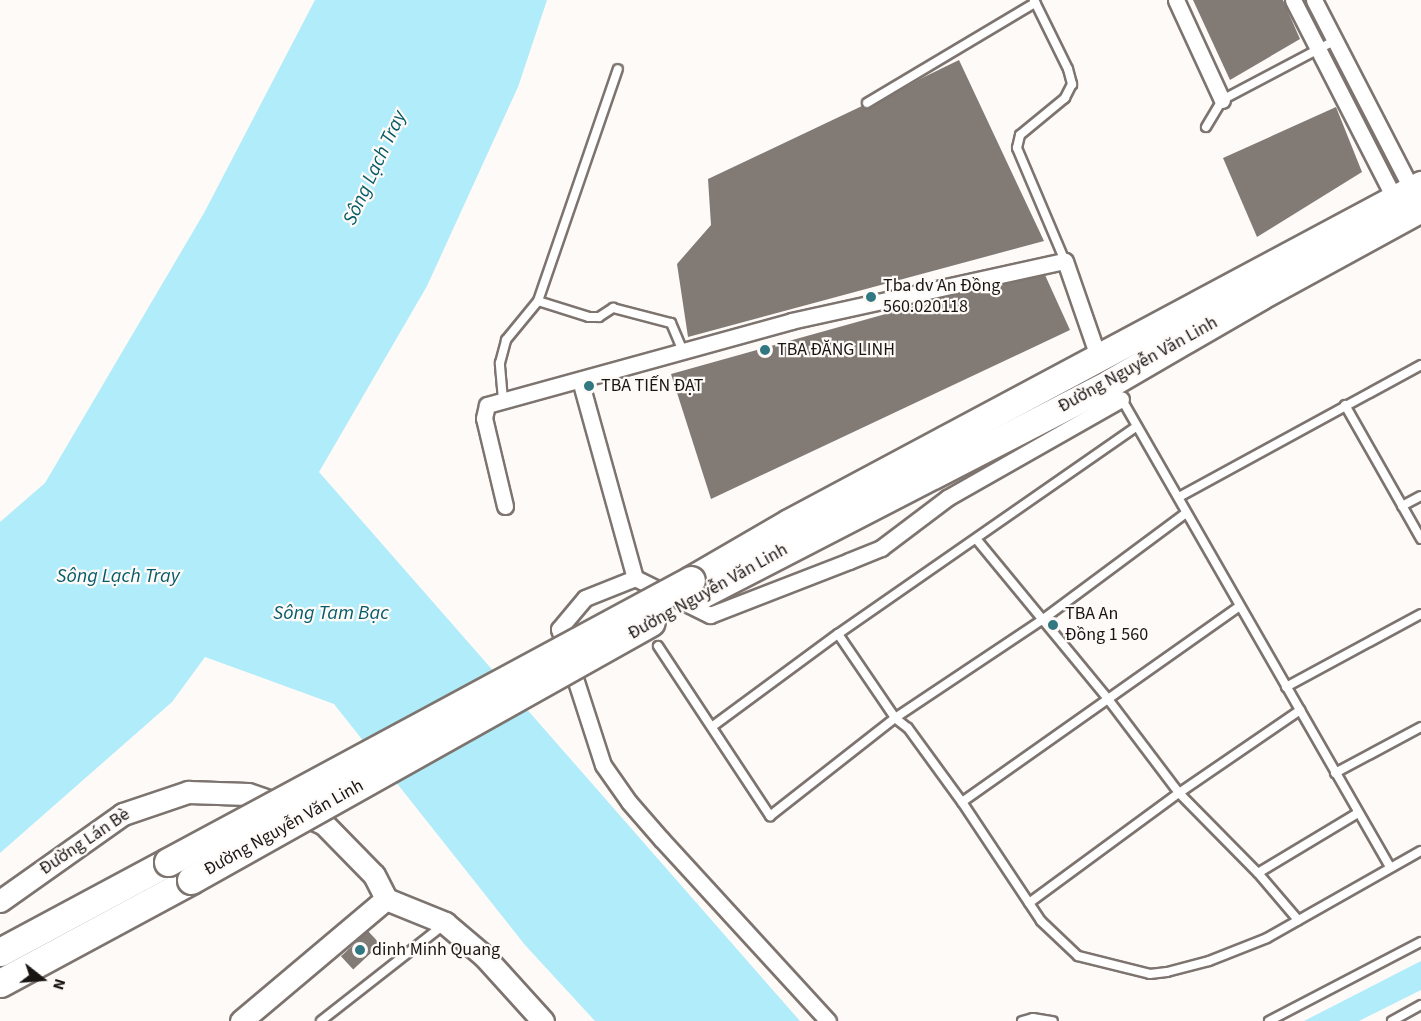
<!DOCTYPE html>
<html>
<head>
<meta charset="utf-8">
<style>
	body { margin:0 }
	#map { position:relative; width:1421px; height:1021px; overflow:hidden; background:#fefaf8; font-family:"Source Sans 3",sans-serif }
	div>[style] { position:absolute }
	.water>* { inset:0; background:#b0ecf9 }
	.building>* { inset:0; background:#827a74; transform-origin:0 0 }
	.roads { filter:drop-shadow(2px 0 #7d746f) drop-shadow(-2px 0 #7d746f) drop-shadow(0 2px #7d746f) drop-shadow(0 -2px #7d746f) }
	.lane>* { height:8px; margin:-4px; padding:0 4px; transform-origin:4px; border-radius:4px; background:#fff }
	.street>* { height:15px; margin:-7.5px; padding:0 7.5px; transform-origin:7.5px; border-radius:7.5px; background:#fff }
	.secondary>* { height:21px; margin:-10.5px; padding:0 10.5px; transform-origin:10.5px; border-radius:10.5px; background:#fff }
	.highway>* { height:27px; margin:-13.5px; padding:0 13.5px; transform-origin:13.5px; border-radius:13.5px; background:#fff }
	.bridges { filter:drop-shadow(2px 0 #7d746f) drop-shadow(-2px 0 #7d746f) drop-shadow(0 2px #7d746f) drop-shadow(0 -2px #7d746f) }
	.highway-bridge>* { height:27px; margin:-13.5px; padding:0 13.5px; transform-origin:13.5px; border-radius:13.5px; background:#fff }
	.dots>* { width:16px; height:16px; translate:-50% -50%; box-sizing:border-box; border:3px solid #fefaf8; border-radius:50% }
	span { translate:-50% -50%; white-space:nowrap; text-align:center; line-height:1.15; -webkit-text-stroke:4.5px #fefaf8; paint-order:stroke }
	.poi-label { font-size:18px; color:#181513 }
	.left { translate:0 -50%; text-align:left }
	.street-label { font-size:18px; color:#181513 }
	.water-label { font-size:20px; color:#055c69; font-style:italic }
	.north { position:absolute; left:12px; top:949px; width:60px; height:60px; -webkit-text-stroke:4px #fefaf8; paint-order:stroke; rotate:107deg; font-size:16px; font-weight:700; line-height:24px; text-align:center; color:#181513 }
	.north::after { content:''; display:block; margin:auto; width:21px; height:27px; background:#181513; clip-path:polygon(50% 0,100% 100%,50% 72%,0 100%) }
</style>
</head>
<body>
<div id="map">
	<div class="water">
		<div style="clip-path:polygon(315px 0,547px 0,518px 87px,427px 286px,319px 472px,800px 1021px,595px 1021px,525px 945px,334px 704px,205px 657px,172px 702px,0 853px,0 522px,45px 483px,204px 213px)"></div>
		<div style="clip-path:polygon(1421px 961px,1421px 990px,1359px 1021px,1304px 1021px)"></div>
	</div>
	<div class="building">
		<div style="clip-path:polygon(1193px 0,1283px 0,1300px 39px,1230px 80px)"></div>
		<div style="clip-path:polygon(959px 60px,1044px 241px,688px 337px,677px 264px,711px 225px,708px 179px,862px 106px,870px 108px,920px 79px)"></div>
		<div style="clip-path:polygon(1336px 107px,1362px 172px,1257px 237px,1223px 158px)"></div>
		<div style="clip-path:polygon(1045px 275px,1070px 330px,711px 499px,671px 374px,943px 298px)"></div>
		<div style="left:368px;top:931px;width:18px;height:37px;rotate:47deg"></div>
	</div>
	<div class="roads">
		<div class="lane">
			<div style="left:1034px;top:0;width:77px;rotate:63.8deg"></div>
			<div style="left:1068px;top:69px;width:16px;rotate:75deg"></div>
			<div style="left:1072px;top:84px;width:16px;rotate:117deg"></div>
			<div style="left:1065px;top:98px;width:58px;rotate:140.6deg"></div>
			<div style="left:1020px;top:135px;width:13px;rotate:103deg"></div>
			<div style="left:1017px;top:148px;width:123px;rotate:67deg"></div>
			<div style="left:867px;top:103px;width:196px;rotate:-30.8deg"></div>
			<div style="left:1206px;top:127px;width:31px;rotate:-59deg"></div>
			<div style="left:1222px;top:100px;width:127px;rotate:-27.8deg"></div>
			<div style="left:538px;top:301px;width:53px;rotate:17.4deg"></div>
			<div style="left:589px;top:317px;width:10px"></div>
			<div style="left:599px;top:317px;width:17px;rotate:-33deg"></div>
			<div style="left:613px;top:308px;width:60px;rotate:14.5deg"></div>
			<div style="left:671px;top:323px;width:30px;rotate:67deg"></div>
			<div style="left:1121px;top:398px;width:541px;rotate:60.16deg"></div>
			<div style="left:503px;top:400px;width:37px;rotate:-95deg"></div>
			<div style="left:500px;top:363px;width:24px;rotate:-75deg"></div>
			<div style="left:506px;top:340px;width:50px;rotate:-50.6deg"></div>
			<div style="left:538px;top:301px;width:245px;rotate:-71deg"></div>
			<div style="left:1345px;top:405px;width:154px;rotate:60.4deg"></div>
			<div style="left:1179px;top:497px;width:276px;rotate:-28.6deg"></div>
			<div style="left:1402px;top:506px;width:21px;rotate:-28deg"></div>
			<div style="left:977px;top:540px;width:206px;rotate:50.5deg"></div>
			<div style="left:1108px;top:699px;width:118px;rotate:52.9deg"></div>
			<div style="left:1179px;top:793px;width:112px;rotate:45.4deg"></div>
			<div style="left:1258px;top:873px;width:62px;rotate:49.6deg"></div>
			<div style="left:838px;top:634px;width:102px;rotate:55.8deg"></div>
			<div style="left:895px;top:718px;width:16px;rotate:38deg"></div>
			<div style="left:908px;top:728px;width:92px;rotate:53.9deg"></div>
			<div style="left:962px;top:802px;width:143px;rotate:56.4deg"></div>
			<div style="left:1041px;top:921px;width:51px;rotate:43.4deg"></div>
			<div style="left:1078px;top:956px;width:74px;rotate:14deg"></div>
			<div style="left:1150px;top:974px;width:17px;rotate:-7deg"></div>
			<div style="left:1167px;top:972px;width:43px;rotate:-14.7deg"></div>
			<div style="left:1209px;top:961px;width:62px;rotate:-21.6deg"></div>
			<div style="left:1267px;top:938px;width:177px;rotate:-29.5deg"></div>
			<div style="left:658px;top:646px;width:204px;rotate:56.6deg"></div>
			<div style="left:770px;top:816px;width:159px;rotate:-38.1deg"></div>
			<div style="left:895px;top:718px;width:177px;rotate:-33.7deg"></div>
			<div style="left:1042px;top:620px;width:179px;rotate:-36.6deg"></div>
			<div style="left:1286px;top:687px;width:153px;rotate:-28.4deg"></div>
			<div style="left:713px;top:726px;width:155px;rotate:-36.4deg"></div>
			<div style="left:838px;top:634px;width:364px;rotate:-34.8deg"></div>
			<div style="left:1335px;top:773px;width:98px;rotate:-28.1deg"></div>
			<div style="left:962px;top:802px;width:340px;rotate:-35.2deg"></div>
			<div style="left:1258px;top:873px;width:117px;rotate:-31deg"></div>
			<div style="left:1029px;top:903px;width:186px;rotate:-36.3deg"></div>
			<div style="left:1179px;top:793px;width:147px;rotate:-34.4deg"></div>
			<div style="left:321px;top:1021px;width:154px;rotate:-38.1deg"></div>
			<div style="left:1022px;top:1021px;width:11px;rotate:-15deg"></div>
			<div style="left:1033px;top:1018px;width:20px;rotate:9deg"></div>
			<div style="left:1269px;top:1021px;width:171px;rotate:-27.5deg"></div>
			<div style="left:1392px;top:1021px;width:33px;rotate:-29deg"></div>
		</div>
		<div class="street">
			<div style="left:1176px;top:0;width:110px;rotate:65.3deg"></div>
			<div style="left:1293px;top:0;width:228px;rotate:62.9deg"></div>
			<div style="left:1314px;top:0;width:220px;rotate:62.7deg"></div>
			<div style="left:580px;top:380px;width:205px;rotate:74.5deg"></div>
			<div style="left:505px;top:506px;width:90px;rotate:-103.4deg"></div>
			<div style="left:484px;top:418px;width:13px;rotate:-77deg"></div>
			<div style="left:487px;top:405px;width:315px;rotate:-15.4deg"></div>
			<div style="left:791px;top:321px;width:280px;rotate:-12.4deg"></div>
			<div style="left:1065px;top:261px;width:104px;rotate:70.9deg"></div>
			<div style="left:828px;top:1021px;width:246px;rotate:-132.5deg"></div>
			<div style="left:662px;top:840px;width:50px;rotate:-131deg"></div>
			<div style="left:629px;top:802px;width:45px;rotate:-125.1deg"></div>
			<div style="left:603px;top:765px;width:143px;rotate:-107.9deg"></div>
			<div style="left:559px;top:629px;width:40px;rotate:-50deg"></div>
			<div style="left:585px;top:598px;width:54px;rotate:-21.8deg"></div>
			<div style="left:635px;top:578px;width:84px;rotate:26.3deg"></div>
			<div style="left:710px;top:615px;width:149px;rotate:-21.2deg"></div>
			<div style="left:849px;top:561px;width:35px;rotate:-22deg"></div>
			<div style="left:881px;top:548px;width:83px;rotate:-37.1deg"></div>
			<div style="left:947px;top:498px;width:200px;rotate:-29.6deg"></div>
		</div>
		<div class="secondary">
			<div style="left:0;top:901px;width:151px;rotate:-35.3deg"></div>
			<div style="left:123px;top:814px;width:69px;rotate:-18.7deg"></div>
			<div style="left:188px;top:792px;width:60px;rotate:1.9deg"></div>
			<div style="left:248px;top:794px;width:46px;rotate:18.8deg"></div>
			<div style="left:292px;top:809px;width:35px;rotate:25deg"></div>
			<div style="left:324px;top:824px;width:71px;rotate:45.6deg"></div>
			<div style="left:374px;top:875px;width:27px;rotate:63deg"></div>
			<div style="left:386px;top:899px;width:64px;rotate:22.1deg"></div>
			<div style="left:445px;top:923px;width:51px;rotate:40.2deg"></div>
			<div style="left:484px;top:956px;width:88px;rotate:47.8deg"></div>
			<div style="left:241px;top:1021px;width:189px;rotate:-40.1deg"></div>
		</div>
		<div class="highway">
			<div style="left:691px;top:580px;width:113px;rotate:-30.2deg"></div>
			<div style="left:789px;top:523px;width:717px;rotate:-28.14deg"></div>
			<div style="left:700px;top:595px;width:462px;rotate:-27.3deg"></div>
			<div style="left:1110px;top:383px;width:173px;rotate:-30.1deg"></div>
			<div style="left:1260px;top:296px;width:183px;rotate:-28.7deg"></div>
			<div style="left:0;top:952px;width:191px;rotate:-28.2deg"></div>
			<div style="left:0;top:983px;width:217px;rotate:-28.3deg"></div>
		</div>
	</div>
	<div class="bridges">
		<div class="highway-bridge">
			<div style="left:168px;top:862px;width:594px;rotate:-28.33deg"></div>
			<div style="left:191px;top:880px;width:527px;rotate:-29.29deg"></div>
		</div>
	</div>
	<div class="dots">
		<div style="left:871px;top:297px;background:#317883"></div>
		<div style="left:765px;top:350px;background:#317883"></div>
		<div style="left:589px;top:386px;background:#317883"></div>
		<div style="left:1053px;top:625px;background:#317883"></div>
		<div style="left:360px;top:950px;background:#317883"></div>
	</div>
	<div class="poi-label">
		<span class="left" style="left:883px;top:297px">Tba dv An Đồng<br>560.020118</span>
		<span class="left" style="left:777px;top:350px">TBA ĐĂNG LINH</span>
		<span class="left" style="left:601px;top:386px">TBA TIẾN ĐẠT</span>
		<span class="left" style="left:1065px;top:625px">TBA An<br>Đồng 1 560</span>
		<span class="left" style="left:372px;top:950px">dinh Minh Quang</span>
	</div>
	<div class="street-label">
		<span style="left:1138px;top:365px;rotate:-29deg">Đường Nguyễn Văn Linh</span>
		<span style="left:708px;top:592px;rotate:-29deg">Đường Nguyễn Văn Linh</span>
		<span style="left:284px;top:828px;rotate:-29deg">Đường Nguyễn Văn Linh</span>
		<span style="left:85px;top:842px;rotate:-34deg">Đường Lán Bè</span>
	</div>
	<div class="water-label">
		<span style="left:375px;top:168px;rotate:-65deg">Sông Lạch Tray</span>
		<span style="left:118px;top:576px">Sông Lạch Tray</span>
		<span style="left:331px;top:613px">Sông Tam Bạc</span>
	</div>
	<div class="north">N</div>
</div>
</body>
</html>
